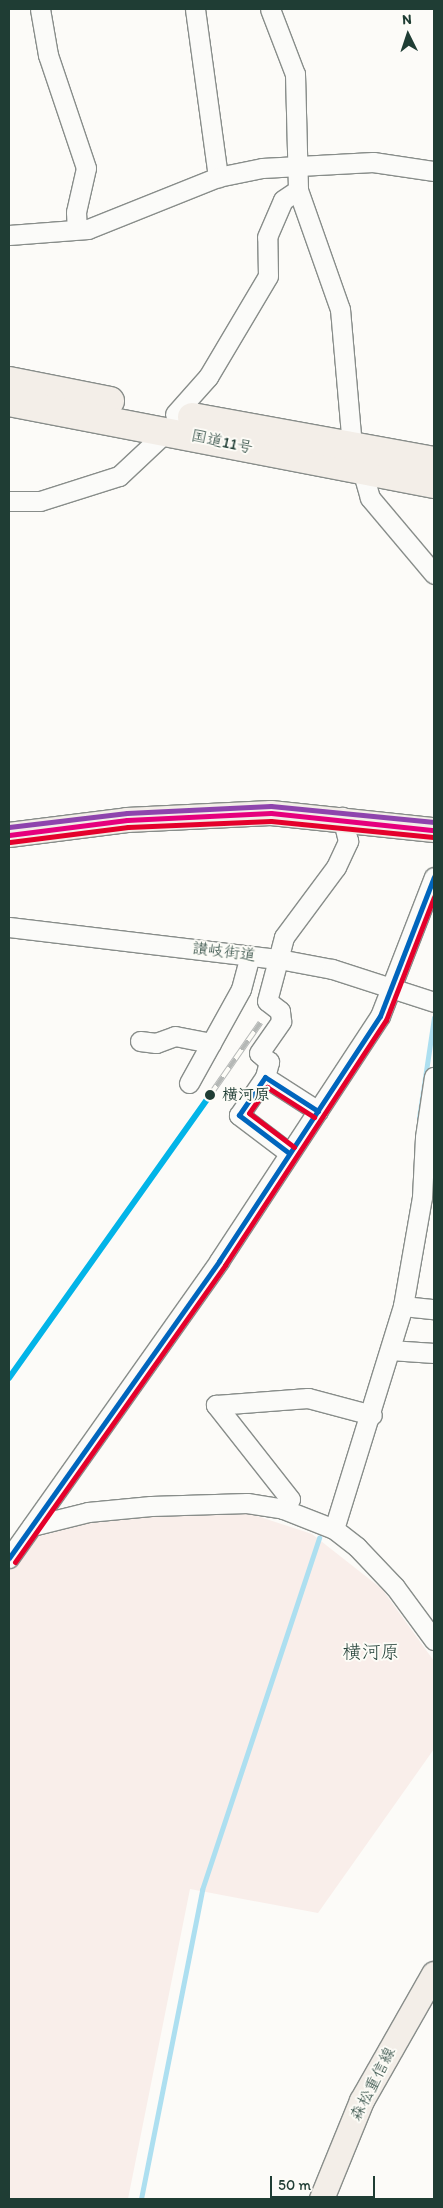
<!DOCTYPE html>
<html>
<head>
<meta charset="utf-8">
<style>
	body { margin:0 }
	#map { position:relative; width:443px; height:2208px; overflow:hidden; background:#fcfbf8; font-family:Itim,"Klee One",sans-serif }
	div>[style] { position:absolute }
	.built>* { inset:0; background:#f9eeea }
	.stream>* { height:4.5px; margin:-2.25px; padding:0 2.25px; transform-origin:2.25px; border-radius:2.25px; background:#addff0 }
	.roads { filter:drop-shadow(1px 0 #888d8a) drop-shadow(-1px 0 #888d8a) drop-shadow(0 1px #888d8a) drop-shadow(0 -1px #888d8a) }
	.minor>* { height:19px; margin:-9.5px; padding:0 9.5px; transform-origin:9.5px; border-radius:9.5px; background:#fbfbf9 }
	.major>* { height:24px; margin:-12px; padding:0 12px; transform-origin:12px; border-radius:12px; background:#f3eee8 }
	.highway>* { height:28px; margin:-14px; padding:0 14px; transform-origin:14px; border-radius:14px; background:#f3eee8 }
	.rail>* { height:5.5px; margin-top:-2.75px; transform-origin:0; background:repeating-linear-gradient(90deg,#fdfcf7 0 11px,#b5b8b6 0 22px); box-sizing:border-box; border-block:1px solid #b5b8b6 }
	.bus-1>* { height:5px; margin:-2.5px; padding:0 2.5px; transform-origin:2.5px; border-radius:2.5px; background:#0065bd }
	.bus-2>* { height:5px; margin:-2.5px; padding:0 2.5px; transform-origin:2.5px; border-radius:2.5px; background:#e4002b }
	.bus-3>* { height:5px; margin:-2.5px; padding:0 2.5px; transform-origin:2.5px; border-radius:2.5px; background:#e5007d }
	.bus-4>* { height:5px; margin:-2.5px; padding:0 2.5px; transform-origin:2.5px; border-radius:2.5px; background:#8e44ad }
	.rail-1>* { height:6px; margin:-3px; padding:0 3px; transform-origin:3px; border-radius:3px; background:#02b4e8 }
	.dots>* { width:14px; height:14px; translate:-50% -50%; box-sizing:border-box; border:2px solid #fdfcf7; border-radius:50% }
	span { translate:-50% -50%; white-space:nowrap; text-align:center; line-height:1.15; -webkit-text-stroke:4px #fdfcf7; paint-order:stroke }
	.street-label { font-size:16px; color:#1f3d34 }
	.stop-label { font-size:16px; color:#1f3d34; font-weight:700 }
	.left { translate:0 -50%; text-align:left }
	.quarter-label { font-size:19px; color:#1f3d34 }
	.frame { position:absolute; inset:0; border:10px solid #1f3d34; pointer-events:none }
	.north { position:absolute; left:383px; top:10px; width:50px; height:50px; -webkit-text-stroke:4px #fdfcf7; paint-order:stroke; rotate:356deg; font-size:14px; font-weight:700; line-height:20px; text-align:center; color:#1f3d34 }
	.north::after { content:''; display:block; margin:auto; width:18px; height:22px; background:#1f3d34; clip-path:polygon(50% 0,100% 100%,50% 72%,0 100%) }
	.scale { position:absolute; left:270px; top:2176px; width:105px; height:22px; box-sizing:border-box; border:2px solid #1f3d34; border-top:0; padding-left:6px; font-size:15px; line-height:18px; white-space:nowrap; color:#1f3d34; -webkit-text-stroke:4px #fdfcf7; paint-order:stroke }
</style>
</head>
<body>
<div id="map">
	<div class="built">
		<div style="clip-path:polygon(248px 1513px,312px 1534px,382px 1589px,434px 1661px,434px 1749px,318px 1913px,190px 1889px,128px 2199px,9px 2199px,9px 1568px,29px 1539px,109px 1518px)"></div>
	</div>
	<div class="stream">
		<div style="left:419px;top:1118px;width:101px;rotate:-81.5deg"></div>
		<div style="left:141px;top:2199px;width:315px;rotate:-78.8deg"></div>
		<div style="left:202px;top:1890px;width:371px;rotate:-71.6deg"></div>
	</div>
	<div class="roads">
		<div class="minor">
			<div style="left:40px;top:9px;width:47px;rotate:80.1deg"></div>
			<div style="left:48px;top:55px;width:119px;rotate:71.4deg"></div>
			<div style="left:86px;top:168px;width:45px;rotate:102.8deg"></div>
			<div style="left:76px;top:212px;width:17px;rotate:87deg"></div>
			<div style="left:195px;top:9px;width:170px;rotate:82.2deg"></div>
			<div style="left:270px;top:9px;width:70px;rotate:69deg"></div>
			<div style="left:295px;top:74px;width:116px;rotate:88.5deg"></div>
			<div style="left:298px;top:190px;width:126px;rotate:70.6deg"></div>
			<div style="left:340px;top:309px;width:137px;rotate:85deg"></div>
			<div style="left:9px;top:235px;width:79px;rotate:-4.3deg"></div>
			<div style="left:88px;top:229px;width:140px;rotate:-21.8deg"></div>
			<div style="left:218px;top:177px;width:45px;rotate:-11.6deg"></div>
			<div style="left:262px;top:168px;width:111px;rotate:-3.1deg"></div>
			<div style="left:373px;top:162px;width:62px;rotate:8.4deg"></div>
			<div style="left:175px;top:414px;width:50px;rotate:-48.3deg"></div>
			<div style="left:208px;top:377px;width:117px;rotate:-59.3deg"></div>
			<div style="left:268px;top:276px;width:39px;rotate:-91deg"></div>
			<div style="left:267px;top:237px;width:40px;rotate:-66.6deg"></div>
			<div style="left:283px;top:200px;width:18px;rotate:-34deg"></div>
			<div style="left:362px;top:470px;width:29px;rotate:74deg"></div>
			<div style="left:370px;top:498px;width:99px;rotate:49.9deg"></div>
			<div style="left:9px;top:501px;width:31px"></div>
			<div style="left:40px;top:501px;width:83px;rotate:-17.6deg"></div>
			<div style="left:119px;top:476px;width:66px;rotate:-43.2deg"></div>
			<div style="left:9px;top:927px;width:272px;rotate:6.8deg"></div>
			<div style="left:279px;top:959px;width:54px;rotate:10.7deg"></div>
			<div style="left:332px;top:969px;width:107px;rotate:17.9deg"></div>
			<div style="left:140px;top:1041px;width:16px;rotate:7deg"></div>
			<div style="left:156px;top:1043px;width:20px;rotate:-20deg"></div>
			<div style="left:175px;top:1036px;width:37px;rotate:11deg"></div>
			<div style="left:265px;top:1077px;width:16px;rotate:-75deg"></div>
			<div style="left:269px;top:1062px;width:13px;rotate:-138deg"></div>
			<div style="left:259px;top:1053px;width:39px;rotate:-55deg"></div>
			<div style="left:281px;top:1021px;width:10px;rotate:-96deg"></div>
			<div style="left:280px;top:1011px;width:16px;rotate:-142deg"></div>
			<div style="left:267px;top:1001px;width:66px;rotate:-75.1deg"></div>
			<div style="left:284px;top:937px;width:87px;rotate:-53.4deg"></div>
			<div style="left:336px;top:867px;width:29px;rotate:-65deg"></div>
			<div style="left:348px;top:841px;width:25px;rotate:-104deg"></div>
			<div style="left:189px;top:1083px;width:107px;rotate:-61deg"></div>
			<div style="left:241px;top:989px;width:34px;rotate:-75deg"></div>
			<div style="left:289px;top:1153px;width:63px;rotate:-142.8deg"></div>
			<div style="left:239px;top:1115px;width:46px;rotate:-55.6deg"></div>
			<div style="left:265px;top:1077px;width:63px;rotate:32.7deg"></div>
			<div style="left:403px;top:1306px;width:31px;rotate:6deg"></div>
			<div style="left:390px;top:1350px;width:44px;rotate:3.9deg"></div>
			<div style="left:283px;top:1509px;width:12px;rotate:-55deg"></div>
			<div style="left:290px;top:1499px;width:120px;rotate:-128.2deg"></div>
			<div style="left:216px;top:1405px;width:92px;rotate:-4.4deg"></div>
			<div style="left:308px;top:1398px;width:66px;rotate:14.9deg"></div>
			<div style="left:32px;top:1526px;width:58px;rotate:-14deg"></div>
			<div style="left:88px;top:1512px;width:63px;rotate:-5.4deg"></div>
			<div style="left:151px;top:1506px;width:96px;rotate:-1.8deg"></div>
			<div style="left:247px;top:1503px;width:36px;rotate:9deg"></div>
			<div style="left:283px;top:1509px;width:55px;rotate:21.4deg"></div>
			<div style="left:334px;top:1529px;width:29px;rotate:38deg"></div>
			<div style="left:357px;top:1547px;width:55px;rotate:46.5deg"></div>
			<div style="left:395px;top:1587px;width:66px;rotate:53.7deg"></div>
			<div style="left:334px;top:1529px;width:233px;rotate:-72.8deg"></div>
			<div style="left:403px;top:1306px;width:111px;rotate:-80.1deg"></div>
			<div style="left:422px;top:1197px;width:60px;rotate:-87.1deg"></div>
			<div style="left:425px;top:1137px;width:61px;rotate:-81.5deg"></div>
			<div style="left:9px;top:1558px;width:364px;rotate:-54.7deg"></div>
			<div style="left:219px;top:1261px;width:293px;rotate:-56.7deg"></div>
			<div style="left:380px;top:1016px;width:149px;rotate:-68.8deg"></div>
		</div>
		<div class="major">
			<div style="left:9px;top:835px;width:119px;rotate:-7.2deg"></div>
			<div style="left:127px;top:820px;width:144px;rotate:-2.8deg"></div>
			<div style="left:271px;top:813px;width:164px;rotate:6deg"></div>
			<div style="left:322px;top:2199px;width:106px;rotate:-67.8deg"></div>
			<div style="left:362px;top:2101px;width:146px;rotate:-60.4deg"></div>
		</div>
		<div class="highway">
			<div style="left:9px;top:381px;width:103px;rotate:11.2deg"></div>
			<div style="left:9px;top:402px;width:433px;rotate:10.9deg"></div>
			<div style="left:192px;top:417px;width:246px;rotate:10.3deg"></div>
		</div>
	</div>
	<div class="rail">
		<div style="left:210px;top:1095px;width:88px;rotate:-55.2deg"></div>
	</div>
	<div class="bus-1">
		<div style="left:289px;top:1153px;width:63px;rotate:-142.8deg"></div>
		<div style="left:239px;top:1115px;width:46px;rotate:-55.6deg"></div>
		<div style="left:265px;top:1077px;width:63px;rotate:32.7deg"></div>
		<div style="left:9px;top:1558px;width:364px;rotate:-54.7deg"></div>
		<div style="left:219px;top:1261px;width:293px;rotate:-56.7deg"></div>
		<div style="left:380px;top:1016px;width:149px;rotate:-68.8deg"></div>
	</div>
	<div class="bus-2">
		<div style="left:10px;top:842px;width:119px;rotate:-7.2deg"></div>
		<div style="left:128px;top:827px;width:143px;rotate:-2.4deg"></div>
		<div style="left:271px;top:821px;width:163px;rotate:5.6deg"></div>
		<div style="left:294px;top:1147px;width:56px;rotate:-142.9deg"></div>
		<div style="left:249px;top:1113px;width:32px;rotate:-55deg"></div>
		<div style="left:267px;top:1087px;width:56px;rotate:32.6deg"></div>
		<div style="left:15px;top:1562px;width:364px;rotate:-54.7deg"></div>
		<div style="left:225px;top:1265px;width:293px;rotate:-56.7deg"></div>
		<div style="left:386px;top:1020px;width:132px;rotate:-68.7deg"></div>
	</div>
	<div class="bus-3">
		<div style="left:9px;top:835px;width:119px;rotate:-7.2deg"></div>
		<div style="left:127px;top:820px;width:144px;rotate:-2.8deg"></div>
		<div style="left:271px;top:813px;width:164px;rotate:6deg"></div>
	</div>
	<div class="bus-4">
		<div style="left:9px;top:827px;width:119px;rotate:-6.8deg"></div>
		<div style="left:127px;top:813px;width:144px;rotate:-2.8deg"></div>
		<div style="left:271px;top:806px;width:164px;rotate:5.6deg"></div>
	</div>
	<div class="rail-1">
		<div style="left:9px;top:1378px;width:347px;rotate:-54.6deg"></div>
	</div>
	<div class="dots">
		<div style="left:210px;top:1095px;background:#1f3d34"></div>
	</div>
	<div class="street-label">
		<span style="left:222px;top:442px;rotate:12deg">国道11号</span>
		<span style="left:224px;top:952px;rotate:7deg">讃岐街道</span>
		<span style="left:373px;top:2084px;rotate:-63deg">森松重信線</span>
	</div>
	<div class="stop-label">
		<span class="left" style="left:222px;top:1095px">横河原</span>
	</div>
	<div class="quarter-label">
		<span style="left:371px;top:1652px">横河原</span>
	</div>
	<div class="frame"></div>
	<div class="north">N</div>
	<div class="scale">50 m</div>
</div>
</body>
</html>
